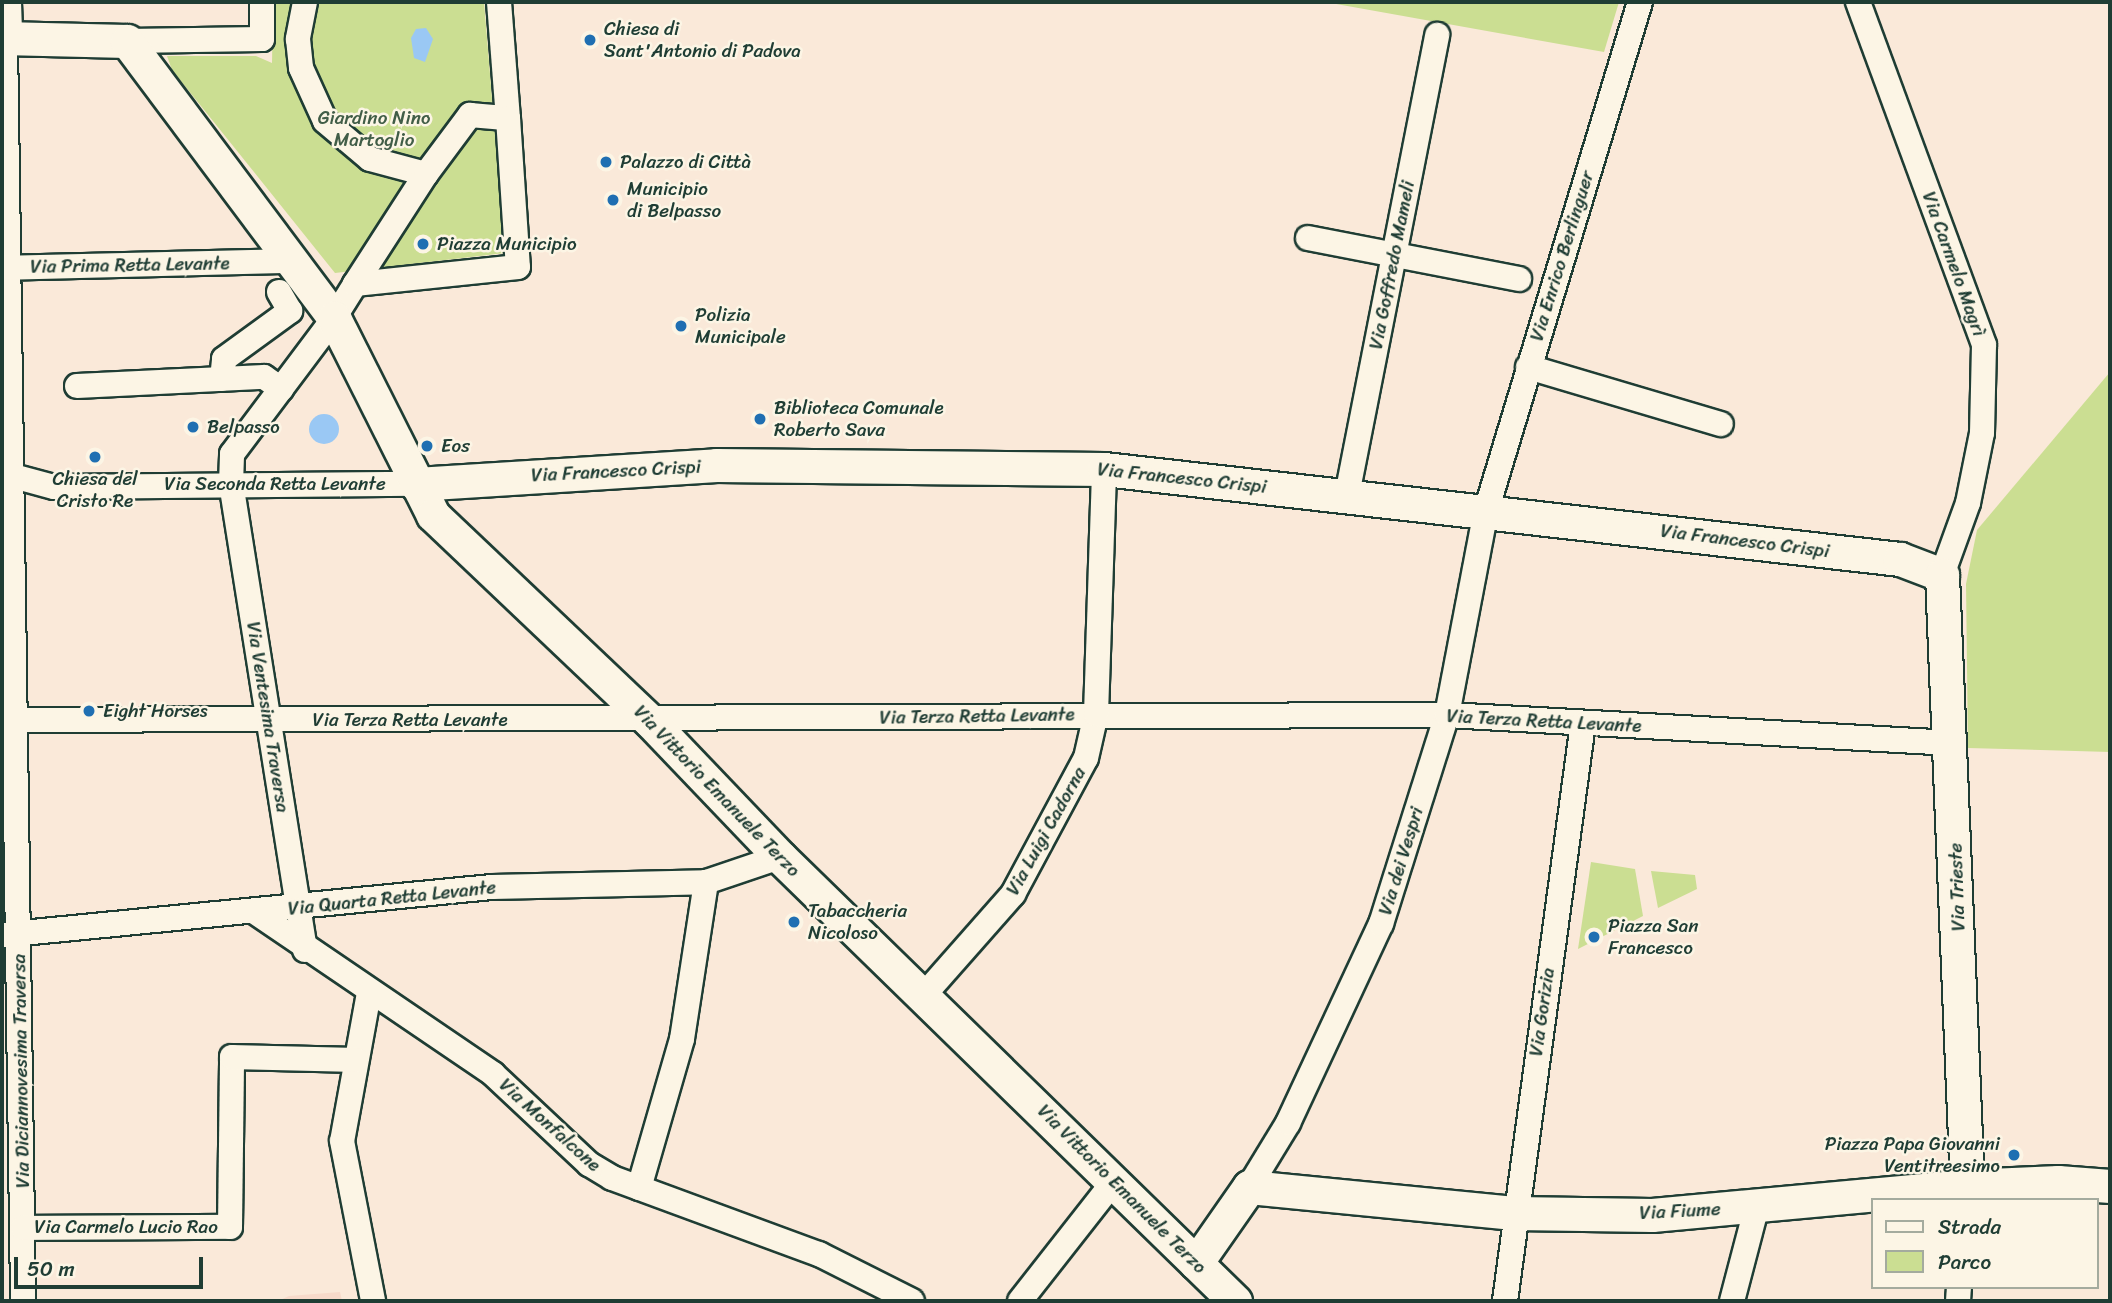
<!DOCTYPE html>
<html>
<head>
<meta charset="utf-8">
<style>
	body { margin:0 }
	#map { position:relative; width:2112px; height:1303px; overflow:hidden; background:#fae9d9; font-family:Sriracha,sans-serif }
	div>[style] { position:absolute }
	.built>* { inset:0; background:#f7daca }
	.green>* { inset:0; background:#cbde92 }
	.water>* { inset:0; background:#9ac8f4 }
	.round { border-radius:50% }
	.roads { filter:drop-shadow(2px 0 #1f3d34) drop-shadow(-2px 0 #1f3d34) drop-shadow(0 2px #1f3d34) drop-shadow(0 -2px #1f3d34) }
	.street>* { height:24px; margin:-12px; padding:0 12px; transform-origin:12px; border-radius:12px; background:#fcf5e5 }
	.secondary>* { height:33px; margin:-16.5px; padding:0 16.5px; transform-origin:16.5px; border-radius:16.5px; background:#fcf5e5 }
	.dots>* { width:19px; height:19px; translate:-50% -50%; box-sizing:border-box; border:4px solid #fcf5e5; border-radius:50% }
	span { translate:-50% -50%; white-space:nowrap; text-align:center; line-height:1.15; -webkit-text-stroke:5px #fcf5e5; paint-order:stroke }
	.poi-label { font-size:19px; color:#1f3d34 }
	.left { translate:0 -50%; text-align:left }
	.right { translate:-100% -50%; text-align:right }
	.park-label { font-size:19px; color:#415d47 }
	.street-label { font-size:19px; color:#1f3d34 }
	.frame { position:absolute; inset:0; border:4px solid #1f3d34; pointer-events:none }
	.legend { position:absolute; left:1871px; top:1198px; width:228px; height:91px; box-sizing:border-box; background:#fcf5e5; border:2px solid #a4ab9e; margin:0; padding:9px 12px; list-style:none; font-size:21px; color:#1f3d34 }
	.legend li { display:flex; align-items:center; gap:14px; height:35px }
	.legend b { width:35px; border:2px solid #a4ab9e }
	.scale { position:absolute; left:14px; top:1257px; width:189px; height:32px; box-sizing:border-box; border:4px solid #1f3d34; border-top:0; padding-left:9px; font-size:21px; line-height:24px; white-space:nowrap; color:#1f3d34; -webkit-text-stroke:5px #fcf5e5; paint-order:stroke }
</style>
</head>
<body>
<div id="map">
	<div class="built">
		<div style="clip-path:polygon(340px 1292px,342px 1301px,278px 1301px,289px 1296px)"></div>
	</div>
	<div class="green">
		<div style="clip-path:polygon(273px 2px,484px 2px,505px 253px,335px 273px,172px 70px,167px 56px,256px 56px,272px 63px)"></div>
		<div style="clip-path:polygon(1325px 2px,1619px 2px,1604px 52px)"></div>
		<div style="clip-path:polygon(2110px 372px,2110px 752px,1968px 748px,1966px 584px,1977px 530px)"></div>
		<div style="clip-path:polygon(1591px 862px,1635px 869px,1643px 916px,1578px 949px)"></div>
		<div style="clip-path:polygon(1651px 871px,1695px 875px,1697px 889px,1658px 908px)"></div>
	</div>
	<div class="water">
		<div style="clip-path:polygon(426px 28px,433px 39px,425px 62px,414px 58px,411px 38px,416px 29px)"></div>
		<div class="round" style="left:309px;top:414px;width:30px;height:30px"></div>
	</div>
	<div class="roads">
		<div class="street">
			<div style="left:305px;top:2px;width:38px;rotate:101deg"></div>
			<div style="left:298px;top:39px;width:29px;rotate:84deg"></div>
			<div style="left:301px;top:68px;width:58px;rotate:65.6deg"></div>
			<div style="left:325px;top:121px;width:59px;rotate:40.2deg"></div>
			<div style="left:370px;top:159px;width:58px;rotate:15deg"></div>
			<div style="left:499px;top:2px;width:116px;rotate:85.6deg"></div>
			<div style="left:1858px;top:2px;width:365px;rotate:69.8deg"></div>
			<div style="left:1984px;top:345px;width:88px;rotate:91.3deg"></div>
			<div style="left:1982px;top:433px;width:71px;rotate:101.3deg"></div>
			<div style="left:1968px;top:503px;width:77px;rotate:109.9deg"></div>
			<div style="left:5px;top:38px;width:1263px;rotate:89.18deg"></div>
			<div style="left:127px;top:41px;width:135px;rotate:-0.8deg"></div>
			<div style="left:262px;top:39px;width:37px;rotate:-90deg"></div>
			<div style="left:1308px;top:238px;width:215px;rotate:11deg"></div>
			<div style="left:2px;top:268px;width:290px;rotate:-1.4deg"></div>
			<div style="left:1528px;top:367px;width:201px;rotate:16.5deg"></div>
			<div style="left:222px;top:379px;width:20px;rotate:-84deg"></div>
			<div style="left:224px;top:359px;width:82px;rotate:-36deg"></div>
			<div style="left:290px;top:311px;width:22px;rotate:-120deg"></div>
			<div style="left:77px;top:386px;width:187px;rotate:-2.8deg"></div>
			<div style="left:264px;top:377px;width:21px;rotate:35deg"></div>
			<div style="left:2px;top:473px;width:54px;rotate:15.1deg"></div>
			<div style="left:54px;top:487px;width:362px;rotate:-0.5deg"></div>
			<div style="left:1347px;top:495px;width:469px;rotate:-78.9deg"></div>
			<div style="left:2px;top:720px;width:1445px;rotate:-0.2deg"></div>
			<div style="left:1447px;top:715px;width:506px;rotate:3.17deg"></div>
			<div style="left:255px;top:912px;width:288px;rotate:34.2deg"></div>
			<div style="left:493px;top:1074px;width:132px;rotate:43.2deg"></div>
			<div style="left:589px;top:1164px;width:27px;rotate:31deg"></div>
			<div style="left:612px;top:1178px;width:221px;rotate:20.2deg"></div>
			<div style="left:819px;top:1254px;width:104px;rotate:26.8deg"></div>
			<div style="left:2px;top:935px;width:492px;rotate:-5.6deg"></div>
			<div style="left:492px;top:887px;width:214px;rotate:-1.3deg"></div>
			<div style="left:706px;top:882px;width:78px;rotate:-18.7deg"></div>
			<div style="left:305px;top:950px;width:472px;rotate:-99deg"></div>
			<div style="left:231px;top:484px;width:30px;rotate:-88deg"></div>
			<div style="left:232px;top:454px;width:170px;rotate:-53.1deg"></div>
			<div style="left:334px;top:318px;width:40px;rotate:-58deg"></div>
			<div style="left:355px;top:284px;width:131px;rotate:-57.2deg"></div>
			<div style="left:426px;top:174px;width:74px;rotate:-53.3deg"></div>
			<div style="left:470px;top:115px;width:38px;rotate:5deg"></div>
			<div style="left:508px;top:118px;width:149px;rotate:86.2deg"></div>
			<div style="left:518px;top:267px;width:164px;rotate:174deg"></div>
			<div style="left:369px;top:993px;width:150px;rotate:100.3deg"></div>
			<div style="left:342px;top:1141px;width:163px;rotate:79deg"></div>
			<div style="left:924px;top:995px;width:135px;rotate:-48.6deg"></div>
			<div style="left:1013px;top:894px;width:154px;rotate:-61.8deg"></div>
			<div style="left:1086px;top:758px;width:45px;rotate:-77.2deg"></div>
			<div style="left:1096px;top:714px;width:245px;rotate:-88.1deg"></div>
			<div style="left:1249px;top:1187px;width:75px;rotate:-58.6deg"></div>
			<div style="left:1288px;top:1123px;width:220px;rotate:-65deg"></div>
			<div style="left:1381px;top:924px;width:219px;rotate:-72.5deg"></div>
			<div style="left:1447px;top:715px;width:208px;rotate:-79.2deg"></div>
			<div style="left:1486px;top:511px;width:532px;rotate:-73.17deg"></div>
			<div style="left:639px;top:1188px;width:155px;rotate:-73.9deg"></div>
			<div style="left:682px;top:1039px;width:159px;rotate:-81.3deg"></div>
			<div style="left:23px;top:1228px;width:207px;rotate:-0.3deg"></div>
			<div style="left:230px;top:1227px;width:170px;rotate:-89.3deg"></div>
			<div style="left:232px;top:1057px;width:124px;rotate:1.4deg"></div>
			<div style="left:1020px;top:1301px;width:154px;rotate:-51.9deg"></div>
			<div style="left:1505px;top:1301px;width:583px;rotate:-82.31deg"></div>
			<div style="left:1732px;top:1301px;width:98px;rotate:-75.3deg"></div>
			<div style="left:1958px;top:1301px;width:14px;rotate:-86deg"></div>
		</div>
		<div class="secondary">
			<div style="left:4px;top:2px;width:36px;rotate:88deg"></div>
			<div style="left:2px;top:38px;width:125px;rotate:1.4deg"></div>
			<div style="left:127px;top:41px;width:346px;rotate:53.2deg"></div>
			<div style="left:334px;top:318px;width:220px;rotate:63.3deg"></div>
			<div style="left:433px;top:515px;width:299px;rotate:43.5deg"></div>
			<div style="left:650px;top:721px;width:188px;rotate:46.3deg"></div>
			<div style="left:780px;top:857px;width:636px;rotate:44.3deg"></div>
			<div style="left:416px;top:484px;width:301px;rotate:-3.6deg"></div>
			<div style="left:716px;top:465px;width:388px;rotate:0.6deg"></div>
			<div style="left:1104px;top:469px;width:801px;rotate:6.45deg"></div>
			<div style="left:1900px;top:559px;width:45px;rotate:20.9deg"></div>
			<div style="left:1942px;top:575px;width:612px;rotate:87.66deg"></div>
			<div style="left:1196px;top:1263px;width:93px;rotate:-55.1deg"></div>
			<div style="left:1249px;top:1187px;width:266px;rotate:5.6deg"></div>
			<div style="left:1514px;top:1213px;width:138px;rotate:0.8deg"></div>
			<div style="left:1652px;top:1215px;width:316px;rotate:-5.3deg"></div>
			<div style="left:1967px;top:1186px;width:91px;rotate:-2.5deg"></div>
			<div style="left:2058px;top:1182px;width:52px;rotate:4.4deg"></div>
		</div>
	</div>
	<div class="dots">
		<div style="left:590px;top:40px;background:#1f6fb2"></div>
		<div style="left:606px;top:162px;background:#1f6fb2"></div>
		<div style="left:613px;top:200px;background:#1f6fb2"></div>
		<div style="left:423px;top:244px;background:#1f6fb2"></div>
		<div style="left:681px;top:326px;background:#1f6fb2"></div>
		<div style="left:760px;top:419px;background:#1f6fb2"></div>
		<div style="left:193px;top:427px;background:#1f6fb2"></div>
		<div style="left:427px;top:446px;background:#1f6fb2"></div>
		<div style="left:95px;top:457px;background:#1f6fb2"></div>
		<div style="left:89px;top:711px;background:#1f6fb2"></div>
		<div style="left:794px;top:922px;background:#1f6fb2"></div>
		<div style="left:1594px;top:937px;background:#1f6fb2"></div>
		<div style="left:2014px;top:1155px;background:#1f6fb2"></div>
	</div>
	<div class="poi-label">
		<span class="left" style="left:604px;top:40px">Chiesa di<br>Sant'Antonio di Padova</span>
		<span class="left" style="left:620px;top:162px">Palazzo di Città</span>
		<span class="left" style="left:627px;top:200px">Municipio<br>di Belpasso</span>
		<span class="left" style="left:437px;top:244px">Piazza Municipio</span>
		<span class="left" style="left:695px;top:326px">Polizia<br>Municipale</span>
		<span class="left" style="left:774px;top:419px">Biblioteca Comunale<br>Roberto Sava</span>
		<span class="left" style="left:207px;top:427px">Belpasso</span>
		<span class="left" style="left:441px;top:446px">Eos</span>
		<span style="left:95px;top:490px">Chiesa del<br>Cristo Re</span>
		<span class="left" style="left:103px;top:711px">Eight Horses</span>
		<span class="left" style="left:808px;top:922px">Tabaccheria<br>Nicoloso</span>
		<span class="left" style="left:1608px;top:937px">Piazza San<br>Francesco</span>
		<span class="right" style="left:2000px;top:1155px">Piazza Papa Giovanni<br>Ventitreesimo</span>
	</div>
	<div class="park-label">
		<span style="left:374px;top:129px">Giardino Nino<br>Martoglio</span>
	</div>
	<div class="street-label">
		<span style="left:1562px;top:256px;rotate:-73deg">Via Enrico Berlinguer</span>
		<span style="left:1954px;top:264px;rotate:70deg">Via Carmelo Magrì</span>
		<span style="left:130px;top:265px;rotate:-1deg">Via Prima Retta Levante</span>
		<span style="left:1392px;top:265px;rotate:-79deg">Via Goffredo Mameli</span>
		<span style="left:616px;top:471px;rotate:-3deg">Via Francesco Crispi</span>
		<span style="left:1182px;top:478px;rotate:6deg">Via Francesco Crispi</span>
		<span style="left:275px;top:484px">Via Seconda Retta Levante</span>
		<span style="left:1745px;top:541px;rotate:7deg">Via Francesco Crispi</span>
		<span style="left:977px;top:716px;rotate:-1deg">Via Terza Retta Levante</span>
		<span style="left:268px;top:717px;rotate:81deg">Via Ventesima Traversa</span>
		<span style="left:410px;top:720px">Via Terza Retta Levante</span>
		<span style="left:1544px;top:721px;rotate:3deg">Via Terza Retta Levante</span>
		<span style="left:717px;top:791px;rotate:46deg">Via Vittorio Emanuele Terzo</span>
		<span style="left:1046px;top:831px;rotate:-61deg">Via Luigi Cadorna</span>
		<span style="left:1401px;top:861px;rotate:-73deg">Via dei Vespri</span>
		<span style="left:1957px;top:887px;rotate:-92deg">Via Trieste</span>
		<span style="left:392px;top:898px;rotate:-6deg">Via Quarta Retta Levante</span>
		<span style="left:1542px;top:1012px;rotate:-82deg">Via Gorizia</span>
		<span style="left:21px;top:1071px;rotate:-91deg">Via Diciannovesima Traversa</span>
		<span style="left:550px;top:1125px;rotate:42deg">Via Monfalcone</span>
		<span style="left:1122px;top:1189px;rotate:45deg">Via Vittorio Emanuele Terzo</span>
		<span style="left:1680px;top:1211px;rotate:-3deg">Via Fiume</span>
		<span style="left:126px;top:1227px">Via Carmelo Lucio Rao</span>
	</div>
	<div class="frame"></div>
	<ul class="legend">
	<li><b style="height:9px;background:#fcf5e5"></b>Strada</li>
	<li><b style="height:19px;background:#cbde92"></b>Parco</li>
	</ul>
	<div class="scale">50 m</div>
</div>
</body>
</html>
